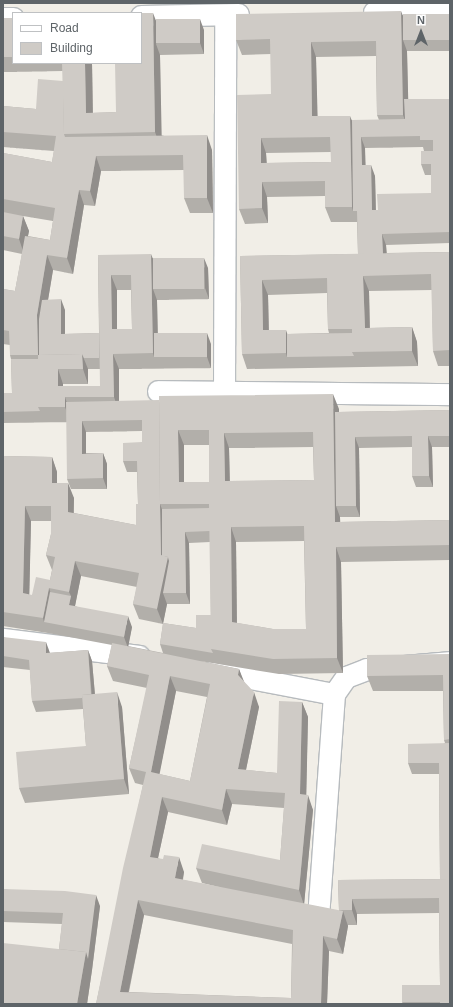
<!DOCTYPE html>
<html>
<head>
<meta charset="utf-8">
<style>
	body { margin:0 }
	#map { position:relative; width:453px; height:1007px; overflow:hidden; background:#f1eee7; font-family:Arial,sans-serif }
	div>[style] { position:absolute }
	.roads { filter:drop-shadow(1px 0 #b7bbbe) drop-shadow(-1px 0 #b7bbbe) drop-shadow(0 1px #b7bbbe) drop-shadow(0 -1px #b7bbbe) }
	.street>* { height:21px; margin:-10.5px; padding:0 10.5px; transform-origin:10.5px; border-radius:10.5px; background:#fff }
	.wall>* { inset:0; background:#b2afaa }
	.shaded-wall>* { inset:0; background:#918e8b }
	.building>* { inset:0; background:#cfcbc6; transform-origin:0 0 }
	span { translate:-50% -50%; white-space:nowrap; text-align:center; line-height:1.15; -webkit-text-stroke:3px #fff; paint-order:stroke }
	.frame { position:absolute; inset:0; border:4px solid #5e6468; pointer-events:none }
	.legend { position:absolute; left:12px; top:12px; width:130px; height:52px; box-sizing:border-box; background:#fff; border:1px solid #bfc1c3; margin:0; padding:5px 7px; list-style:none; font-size:12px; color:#5e6468 }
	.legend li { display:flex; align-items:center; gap:8px; height:20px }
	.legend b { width:20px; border:1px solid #bfc1c3 }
	.north { position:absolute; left:401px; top:12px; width:40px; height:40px; -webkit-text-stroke:3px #fff; paint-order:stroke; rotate:0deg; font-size:11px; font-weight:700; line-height:16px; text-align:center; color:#5e6468 }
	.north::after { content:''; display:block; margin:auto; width:14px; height:18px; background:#5e6468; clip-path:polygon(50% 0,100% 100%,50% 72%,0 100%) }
</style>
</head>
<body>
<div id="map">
	<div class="roads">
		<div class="street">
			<div style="left:374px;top:12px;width:76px;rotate:-1.5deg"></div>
			<div style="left:141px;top:16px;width:97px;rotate:-1.2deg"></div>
			<div style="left:3px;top:18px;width:10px"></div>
			<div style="left:158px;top:391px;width:292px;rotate:0.6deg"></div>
			<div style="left:224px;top:391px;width:376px;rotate:-89.8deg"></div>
			<div style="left:3px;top:639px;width:137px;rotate:7.1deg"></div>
			<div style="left:213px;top:671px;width:123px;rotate:10.8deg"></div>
			<div style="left:334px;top:694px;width:222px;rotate:94.1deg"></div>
			<div style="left:334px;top:694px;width:21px;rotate:-55deg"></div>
			<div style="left:346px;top:677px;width:22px;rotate:-21deg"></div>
			<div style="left:367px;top:669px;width:83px;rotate:-4.8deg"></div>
		</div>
	</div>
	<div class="wall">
		<div style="clip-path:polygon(3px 3px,31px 3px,3px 4px)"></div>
		<div style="clip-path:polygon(evenodd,450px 14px,450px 51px,407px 51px,408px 99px,450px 99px,450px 243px,386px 245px,387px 253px,450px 252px,450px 366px,438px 366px,433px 351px,432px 290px,369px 291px,370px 328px,412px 327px,417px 342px,418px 366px,247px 369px,242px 354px,240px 256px,358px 254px,357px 222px,331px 222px,325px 207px,325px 196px,267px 197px,268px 223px,245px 224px,239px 209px,271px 94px,271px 54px,242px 55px,236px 40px,403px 15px,450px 14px,376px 56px,377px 115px,379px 120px,352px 120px,317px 116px,316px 57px,376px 56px,450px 14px,423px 147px,424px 151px,421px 164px,425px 175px,431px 175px,431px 193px,378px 210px,376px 210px,375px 176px,365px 165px,365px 148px,423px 147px,450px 14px,331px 152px,331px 162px,267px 163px,266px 153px,331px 152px,450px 14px,327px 293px,328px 329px,329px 333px,287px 334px,269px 330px,268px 295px,327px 293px)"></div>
		<div style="clip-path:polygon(evenodd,3px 18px,13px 18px,13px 63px,92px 63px,93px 113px,116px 112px,156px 20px,204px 30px,204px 54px,160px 55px,161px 135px,212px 150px,213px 213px,190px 213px,184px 198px,184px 170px,101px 171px,95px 206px,84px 205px,73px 274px,53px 270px,48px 300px,65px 310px,65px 334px,99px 333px,98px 255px,153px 258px,208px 268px,209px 299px,157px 300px,158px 334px,211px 344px,211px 368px,119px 369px,119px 401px,339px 409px,339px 412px,450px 410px,450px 447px,432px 447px,433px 487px,416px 487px,412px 476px,412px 447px,359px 448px,360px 517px,340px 517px,340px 522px,450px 520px,450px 560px,341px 562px,343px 673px,279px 674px,200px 661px,239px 669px,243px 681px,259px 707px,246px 770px,277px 773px,302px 702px,308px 717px,306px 795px,313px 810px,304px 904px,339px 911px,338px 880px,440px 879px,439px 774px,412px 774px,408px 763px,445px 743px,444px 740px,443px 691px,373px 691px,367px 676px,450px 654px,450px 1004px,403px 1004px,402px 1002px,440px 985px,439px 913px,357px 914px,357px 925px,348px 925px,348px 926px,343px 954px,329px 951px,327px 1004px,96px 1004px,143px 785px,135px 783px,129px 768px,147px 688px,113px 681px,107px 666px,112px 645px,48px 633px,3px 626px,3px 456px,52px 457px,57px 472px,57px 483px,74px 498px,74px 513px,136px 525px,138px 504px,137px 472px,127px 472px,123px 461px,142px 442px,142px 431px,86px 432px,86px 453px,103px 453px,107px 464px,107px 489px,71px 489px,67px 479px,67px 422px,3px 423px,3px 393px,12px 393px,11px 359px,10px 355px,10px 345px,3px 344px,3px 289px,15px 291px,22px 254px,3px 250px,3px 153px,52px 162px,54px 151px,3px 147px,3px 106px,36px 109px,63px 81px,63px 71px,3px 72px,3px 18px,23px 216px,53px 221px,50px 240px,28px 236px,29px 231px,23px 216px,3px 18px,117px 290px,131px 290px,132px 329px,117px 329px,117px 290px,3px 18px,88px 369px,100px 369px,100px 386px,63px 386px,63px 384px,88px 384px,88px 369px,3px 18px,184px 445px,209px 445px,209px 482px,184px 482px,184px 445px,3px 18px,313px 447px,314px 480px,230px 481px,229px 448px,313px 447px,3px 18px,31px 521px,51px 521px,51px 534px,46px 555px,52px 570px,50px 580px,32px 595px,29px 595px,31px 521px,3px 18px,304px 541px,306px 629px,273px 629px,237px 623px,236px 542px,304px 541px,3px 18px,210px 542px,211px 615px,196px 628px,163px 623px,167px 604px,190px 604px,189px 543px,210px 542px,3px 18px,81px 576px,137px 587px,133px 604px,139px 619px,163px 624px,160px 644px,163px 653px,128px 646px,132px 627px,75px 606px,81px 576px,3px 18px,176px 691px,207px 697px,190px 781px,159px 774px,176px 691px,3px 18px,232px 804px,284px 808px,280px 860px,196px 868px,202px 883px,223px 888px,183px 880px,184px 872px,158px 858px,168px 812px,227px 825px,232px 804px,3px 18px,144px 915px,292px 944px,291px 998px,129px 992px,144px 915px)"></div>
		<div style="clip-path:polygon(3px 637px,49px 653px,88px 650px,92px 661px,95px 694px,122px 707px,129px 794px,25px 803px,19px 788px,86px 746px,83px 709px,36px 712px,32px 701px,30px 670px,3px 667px)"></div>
		<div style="clip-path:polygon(3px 889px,100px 906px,92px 970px,87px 1004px,3px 1004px,59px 949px,62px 924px,3px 922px)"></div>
	</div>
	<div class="shaded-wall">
		<div style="clip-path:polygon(401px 11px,407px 26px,403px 40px,407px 51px,409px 130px,403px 115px)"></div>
		<div style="clip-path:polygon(153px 13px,160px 31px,156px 44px,160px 55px,162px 151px,155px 132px)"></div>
		<div style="clip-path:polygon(200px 19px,204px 30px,204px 54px,200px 43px)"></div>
		<div style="clip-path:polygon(311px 42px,316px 57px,318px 131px,312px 116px)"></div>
		<div style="clip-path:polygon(85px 63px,92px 63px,93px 131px,86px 113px)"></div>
		<div style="clip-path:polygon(350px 116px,356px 131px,357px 211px,353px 211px,352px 207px)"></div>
		<div style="clip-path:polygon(207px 135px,212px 150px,213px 213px,207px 198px)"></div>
		<div style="clip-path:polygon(361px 137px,365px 148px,366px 176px,362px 165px)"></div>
		<div style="clip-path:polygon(261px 138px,266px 153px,267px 178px,261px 163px)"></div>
		<div style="clip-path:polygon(96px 156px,101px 171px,95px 206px,90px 191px)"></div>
		<div style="clip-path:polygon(371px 165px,375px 176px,376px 221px,372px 210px)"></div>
		<div style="clip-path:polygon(262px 182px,267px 197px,268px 223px,262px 208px)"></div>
		<div style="clip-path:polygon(79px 190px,84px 205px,73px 274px,67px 258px)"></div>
		<div style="clip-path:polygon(23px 216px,29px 231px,24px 254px,19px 239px)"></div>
		<div style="clip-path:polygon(382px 234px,386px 245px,387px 268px,383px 258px)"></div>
		<div style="clip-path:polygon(151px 254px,157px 269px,153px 289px,157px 300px,158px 357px,154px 357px,153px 353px)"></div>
		<div style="clip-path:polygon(47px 255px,53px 270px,43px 330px,39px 359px,38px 355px,37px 315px)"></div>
		<div style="clip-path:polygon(204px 258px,208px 268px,209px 299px,205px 288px)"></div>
		<div style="clip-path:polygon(111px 275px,117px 290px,117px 344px,112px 329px)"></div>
		<div style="clip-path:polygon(363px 276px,369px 291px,370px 343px,365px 328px)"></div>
		<div style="clip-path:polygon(262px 280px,268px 295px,269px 345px,263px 330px)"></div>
		<div style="clip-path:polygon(61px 299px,65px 310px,65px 345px,61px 334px)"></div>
		<div style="clip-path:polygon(412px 327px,417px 342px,418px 366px,412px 351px)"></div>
		<div style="clip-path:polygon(286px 330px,291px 345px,287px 357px,286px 353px)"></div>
		<div style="clip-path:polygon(207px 333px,211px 344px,211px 368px,207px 357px)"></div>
		<div style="clip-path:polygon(82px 354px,88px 369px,88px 384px,83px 369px)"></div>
		<div style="clip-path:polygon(113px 354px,119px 369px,119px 412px,114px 397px)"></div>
		<div style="clip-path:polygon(58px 369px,63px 384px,63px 401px,58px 386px)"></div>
		<div style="clip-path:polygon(333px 394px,339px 409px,340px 506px,336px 506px,340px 517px,341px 537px,335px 522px)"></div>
		<div style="clip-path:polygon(65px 397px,70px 413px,70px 422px,65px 407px)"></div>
		<div style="clip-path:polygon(82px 421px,86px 432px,86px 464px,82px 454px)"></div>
		<div style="clip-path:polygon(178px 430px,184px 445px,184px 497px,179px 482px)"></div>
		<div style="clip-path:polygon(224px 433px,229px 448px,230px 496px,225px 481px)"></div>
		<div style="clip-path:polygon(428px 436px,432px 447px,433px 487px,429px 476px)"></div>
		<div style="clip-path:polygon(355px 437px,359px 448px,360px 517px,356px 506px)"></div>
		<div style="clip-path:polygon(103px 453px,107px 464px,107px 489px,103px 478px)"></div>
		<div style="clip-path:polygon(52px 457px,57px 472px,57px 498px,52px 483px)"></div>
		<div style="clip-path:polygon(68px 483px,74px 498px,73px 527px,68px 512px)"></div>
		<div style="clip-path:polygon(160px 504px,166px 520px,168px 557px,173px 572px,163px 593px,167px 604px,163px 624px,157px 609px,161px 555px)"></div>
		<div style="clip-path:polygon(25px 506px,31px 521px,29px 609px,23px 593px)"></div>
		<div style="clip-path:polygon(231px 527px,236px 542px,237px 637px,232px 622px)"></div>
		<div style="clip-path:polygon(185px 532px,189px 543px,190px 604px,186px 593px)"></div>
		<div style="clip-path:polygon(336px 547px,341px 562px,343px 673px,337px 658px)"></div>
		<div style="clip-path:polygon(75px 561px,81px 576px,73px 616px,69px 605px,71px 596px,69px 592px)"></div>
		<div style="clip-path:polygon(49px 588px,54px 603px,44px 622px,43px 618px)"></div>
		<div style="clip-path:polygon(128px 616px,132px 627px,128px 648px,124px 637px)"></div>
		<div style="clip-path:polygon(46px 642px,50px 653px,46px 653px)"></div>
		<div style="clip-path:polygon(88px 650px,92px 661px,96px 708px,92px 698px)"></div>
		<div style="clip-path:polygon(239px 669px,245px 684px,238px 675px)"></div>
		<div style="clip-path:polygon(170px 676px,176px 691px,157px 787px,151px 772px)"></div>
		<div style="clip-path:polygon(117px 692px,122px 707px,129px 794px,124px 779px)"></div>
		<div style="clip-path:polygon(254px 692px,259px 707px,243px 784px,238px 769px)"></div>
		<div style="clip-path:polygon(302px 702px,308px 717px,306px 809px,300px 794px)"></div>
		<div style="clip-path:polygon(226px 789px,232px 804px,227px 825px,222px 810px)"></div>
		<div style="clip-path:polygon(308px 795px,313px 810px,304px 905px,299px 890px)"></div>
		<div style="clip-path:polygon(162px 797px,168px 812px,155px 872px,150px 857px)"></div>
		<div style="clip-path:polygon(179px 857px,184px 872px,180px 894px,175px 878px)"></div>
		<div style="clip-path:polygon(96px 895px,100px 906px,92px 970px,87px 1004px,77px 1004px)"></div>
		<div style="clip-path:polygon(352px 899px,357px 914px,357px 925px,352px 910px)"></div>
		<div style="clip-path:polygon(138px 900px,144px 915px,126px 1004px,120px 992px)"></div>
		<div style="clip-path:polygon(343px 911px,348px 926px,343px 954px,337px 939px)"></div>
		<div style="clip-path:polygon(323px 936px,329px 951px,327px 1004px,321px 1004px)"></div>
	</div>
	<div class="building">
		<div style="clip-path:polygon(evenodd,401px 11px,403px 115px,377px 115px,376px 41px,311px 42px,312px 116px,350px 116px,352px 207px,325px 207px,325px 181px,262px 182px,262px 208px,239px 209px,237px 95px,271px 94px,270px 39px,236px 40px,236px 14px,401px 11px,330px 137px,331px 162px,261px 163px,261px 138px,330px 137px)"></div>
		<div style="clip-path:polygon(132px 13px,153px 13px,155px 132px,64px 134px,62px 63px,85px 63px,86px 113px,116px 112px,115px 63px,141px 63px,141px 13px)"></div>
		<div style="left:450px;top:14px;width:26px;height:47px;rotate:90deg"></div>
		<div style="left:3px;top:18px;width:10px;height:39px"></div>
		<div style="left:200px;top:19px;width:24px;height:44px;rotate:90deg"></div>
		<div style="clip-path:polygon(38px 79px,63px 81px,64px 134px,65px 137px,207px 135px,207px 198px,184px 198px,183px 155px,96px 156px,90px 191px,79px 190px,67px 258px,47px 255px,37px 315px,38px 355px,10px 355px,9px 331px,3px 330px,3px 289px,15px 291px,25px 236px,50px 240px,55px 208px,3px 199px,3px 153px,52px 162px,56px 136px,3px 132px,3px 106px,36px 109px)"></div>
		<div style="clip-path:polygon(evenodd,404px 99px,450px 99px,450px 232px,382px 234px,383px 254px,358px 254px,357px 211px,353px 211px,352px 120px,405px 119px,404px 99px,420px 136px,420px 140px,433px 140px,433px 151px,421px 151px,421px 164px,431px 164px,431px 193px,377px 194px,378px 210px,372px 210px,371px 165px,362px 165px,361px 137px,420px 136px)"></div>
		<div style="clip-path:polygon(3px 212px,23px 216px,19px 239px,3px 236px)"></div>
		<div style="clip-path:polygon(450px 252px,450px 350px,433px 351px,431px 274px,363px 276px,365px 328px,412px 327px,412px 351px,352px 352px,352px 329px,328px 329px,327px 278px,262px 280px,263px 330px,286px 330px,286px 353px,242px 354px,240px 256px)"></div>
		<div style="clip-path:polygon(evenodd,151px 254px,153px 353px,113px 354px,114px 397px,65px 397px,65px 407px,38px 407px,38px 355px,82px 354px,83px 369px,58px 369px,58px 386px,100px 386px,98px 255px,151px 254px,111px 275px,131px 275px,132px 329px,112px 329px,111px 275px)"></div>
		<div style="left:153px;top:258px;width:51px;height:31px"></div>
		<div style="clip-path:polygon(61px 299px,61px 334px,99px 333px,99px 358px,84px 358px,82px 354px,39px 355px,39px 319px,42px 300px)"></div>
		<div style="left:207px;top:333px;width:24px;height:53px;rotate:90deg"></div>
		<div style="clip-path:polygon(352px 333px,352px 352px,354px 356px,287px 357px,287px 334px)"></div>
		<div style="clip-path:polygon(11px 359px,38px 359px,38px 407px,40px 411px,3px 412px,3px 393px,12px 393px)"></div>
		<div style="clip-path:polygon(evenodd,333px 394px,335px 522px,450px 520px,450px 545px,336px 547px,337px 658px,273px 659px,211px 649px,209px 504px,160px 504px,161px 555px,168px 557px,157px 609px,133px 604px,139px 573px,75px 561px,69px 592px,49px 588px,43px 618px,3px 612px,3px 456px,52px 457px,52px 483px,68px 483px,68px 512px,136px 525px,136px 504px,160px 504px,159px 396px,333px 394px,178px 430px,209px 430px,209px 482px,179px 482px,178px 430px,333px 394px,313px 432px,314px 480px,225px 481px,224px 433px,313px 432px,333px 394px,25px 506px,51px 506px,51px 534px,46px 555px,55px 557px,50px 580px,36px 577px,32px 595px,23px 593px,25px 506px,333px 394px,304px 526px,306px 629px,273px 629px,232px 622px,231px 527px,304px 526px)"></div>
		<div style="clip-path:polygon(159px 400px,160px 504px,138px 504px,137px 461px,123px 461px,123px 443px,142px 442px,142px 420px,82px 421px,82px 454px,103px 453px,103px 478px,67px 479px,66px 402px)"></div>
		<div style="clip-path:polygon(450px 410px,450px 436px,428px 436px,429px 476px,412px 476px,412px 436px,355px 437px,356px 506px,336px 506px,335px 412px)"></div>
		<div style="clip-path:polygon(210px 508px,210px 531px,185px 532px,186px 593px,163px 593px,169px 561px,168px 557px,162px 556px,162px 509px)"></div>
		<div style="clip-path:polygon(50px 592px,71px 596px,69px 605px,128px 616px,124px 637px,44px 622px)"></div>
		<div style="clip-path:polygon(196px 615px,211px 615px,211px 649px,213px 653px,160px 644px,163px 623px,196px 628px)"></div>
		<div style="clip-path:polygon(3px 637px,46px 642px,46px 653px,88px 650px,91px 694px,82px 695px,82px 698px,32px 701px,29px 660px,3px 656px)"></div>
		<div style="clip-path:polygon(evenodd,112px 643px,239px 669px,238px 675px,254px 692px,238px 769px,277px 773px,279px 701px,302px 702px,300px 794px,308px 795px,299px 890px,196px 868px,202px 844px,280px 860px,285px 793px,226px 789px,222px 810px,162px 797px,150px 857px,163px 859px,164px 855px,179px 857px,175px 878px,343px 911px,337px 939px,323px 936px,321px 1004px,96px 1004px,123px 868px,146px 772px,129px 768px,149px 675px,107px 666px,112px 643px,170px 676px,210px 684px,190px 781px,151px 772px,170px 676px,112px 643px,138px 900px,293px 930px,291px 998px,120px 992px,138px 900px)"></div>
		<div style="clip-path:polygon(450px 654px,450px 739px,444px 740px,443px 675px,367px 676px,367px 655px)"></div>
		<div style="clip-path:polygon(117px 692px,124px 779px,19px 788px,16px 752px,86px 746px,82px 695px)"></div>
		<div style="clip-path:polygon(450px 743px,450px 879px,440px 879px,439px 763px,408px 763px,408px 744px)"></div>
		<div style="clip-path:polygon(450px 879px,450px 1004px,440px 1004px,440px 1002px,402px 1002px,402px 985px,440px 985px,439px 898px,352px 899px,352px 910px,339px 910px,338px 880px)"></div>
		<div style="clip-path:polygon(3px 889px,65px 891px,96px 895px,88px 959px,86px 952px,59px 949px,63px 913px,3px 911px)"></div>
		<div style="clip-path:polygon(3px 943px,86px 952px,77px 1004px,3px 1004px)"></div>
	</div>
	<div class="frame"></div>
	<ul class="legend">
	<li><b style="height:5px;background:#fff"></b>Road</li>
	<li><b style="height:11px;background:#cfcbc6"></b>Building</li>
	</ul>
	<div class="north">N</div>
</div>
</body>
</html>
